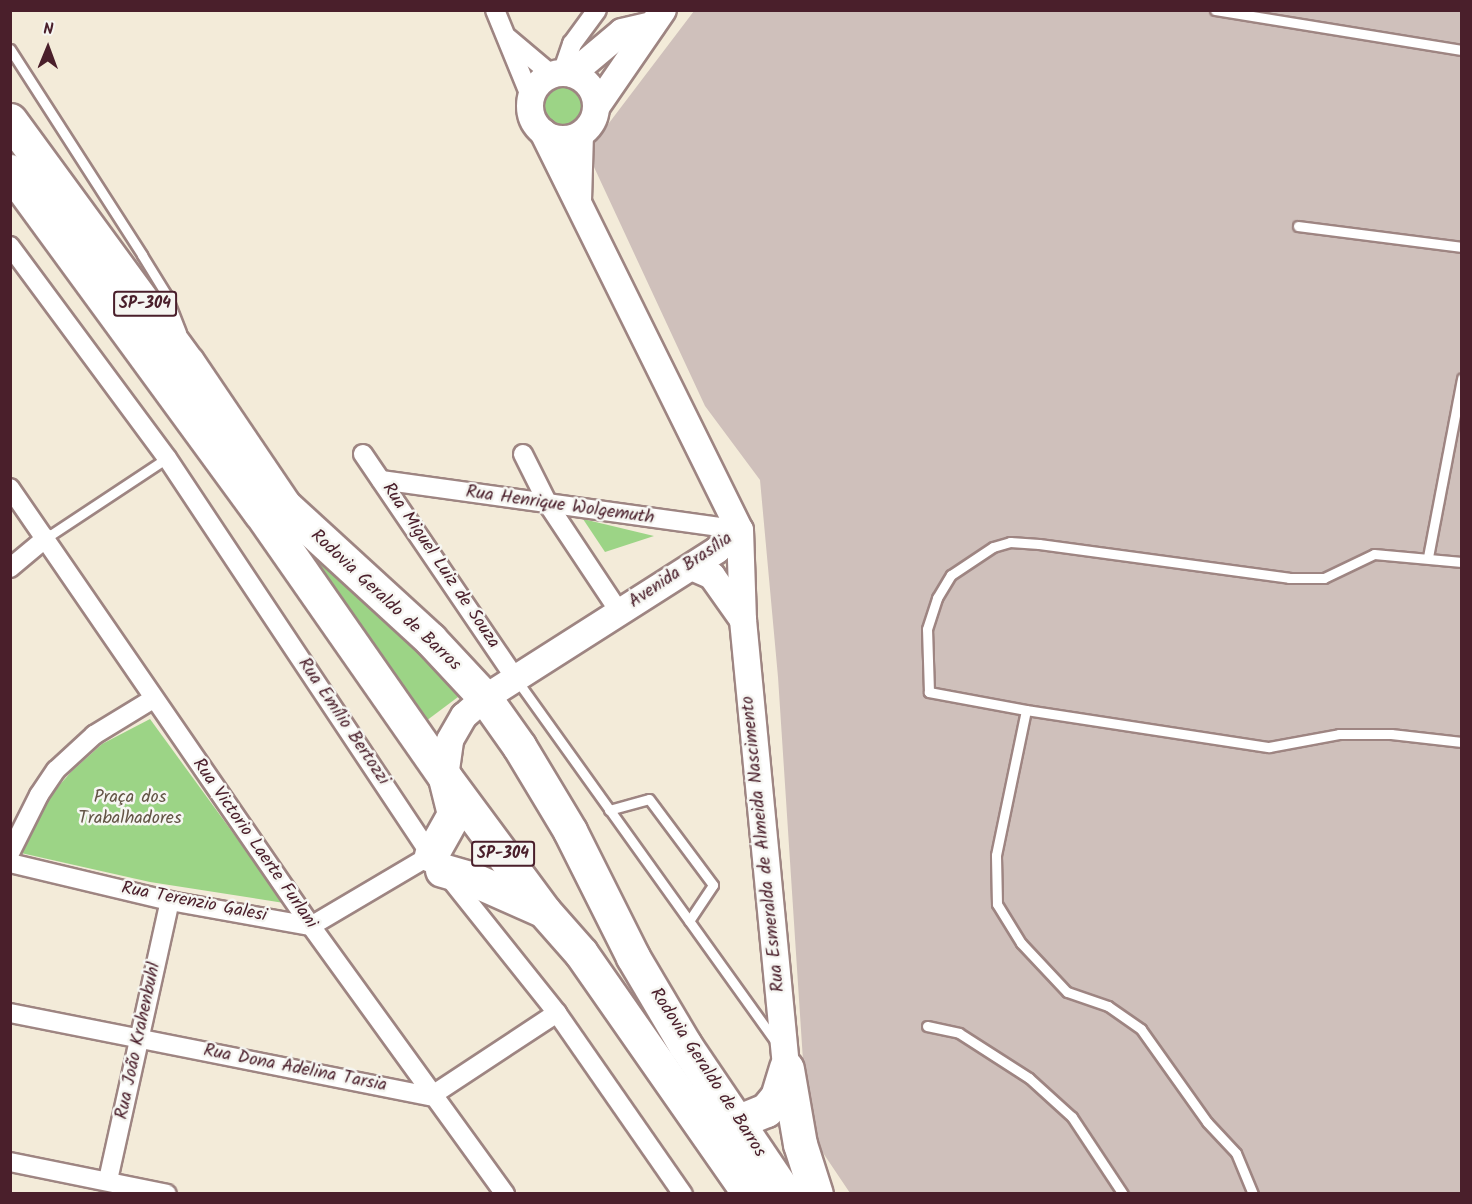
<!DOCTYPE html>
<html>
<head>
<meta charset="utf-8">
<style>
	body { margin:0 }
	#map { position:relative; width:1472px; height:1204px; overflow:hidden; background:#f3ebd9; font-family:Kalam,sans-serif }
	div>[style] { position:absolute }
	.industrial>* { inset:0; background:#cfc0bb }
	.green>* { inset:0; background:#9cd486 }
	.round { border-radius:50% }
	.roads { filter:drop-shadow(2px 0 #9e8582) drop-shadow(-2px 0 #9e8582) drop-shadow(0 2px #9e8582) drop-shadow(0 -2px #9e8582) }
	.lane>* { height:9px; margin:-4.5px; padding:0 4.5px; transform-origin:4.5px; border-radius:4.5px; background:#fff }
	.street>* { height:18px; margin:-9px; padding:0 9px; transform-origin:9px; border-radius:9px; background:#fff }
	.secondary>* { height:26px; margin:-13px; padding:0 13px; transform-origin:13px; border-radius:13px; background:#fff }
	.secondary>.ring { margin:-13px; padding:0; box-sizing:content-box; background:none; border:26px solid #fff; border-radius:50% }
	.highway>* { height:33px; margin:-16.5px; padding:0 16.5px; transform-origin:16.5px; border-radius:16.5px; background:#fff }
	span { translate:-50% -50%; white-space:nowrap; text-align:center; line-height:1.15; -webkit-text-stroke:5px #f6f6f2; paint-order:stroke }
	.shield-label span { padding:2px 4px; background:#f6f6f2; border:2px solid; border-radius:4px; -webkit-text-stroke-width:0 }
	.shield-label { font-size:16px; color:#4a1f2b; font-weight:700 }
	.street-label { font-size:18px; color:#4a1f2b }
	.park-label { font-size:18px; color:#635546 }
	.frame { position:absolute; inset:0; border:12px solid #4a1f2b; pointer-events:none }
	.north { position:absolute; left:18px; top:18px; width:60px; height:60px; -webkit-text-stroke:4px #f6f6f2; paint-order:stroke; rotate:1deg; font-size:16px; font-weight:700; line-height:24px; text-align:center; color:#4a1f2b }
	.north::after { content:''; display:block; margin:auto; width:21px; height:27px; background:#4a1f2b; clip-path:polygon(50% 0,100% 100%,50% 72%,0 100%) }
</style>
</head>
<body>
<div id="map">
	<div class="industrial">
		<div style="clip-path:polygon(694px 11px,1461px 11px,1461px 1193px,850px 1193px,815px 1141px,804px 1076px,778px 677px,760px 480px,705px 406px,587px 152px)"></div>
	</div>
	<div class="green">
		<div class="round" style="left:543px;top:86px;width:42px;height:42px"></div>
		<div style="clip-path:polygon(583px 519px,654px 536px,605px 552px)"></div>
		<div style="clip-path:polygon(299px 534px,466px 691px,422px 724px)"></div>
		<div style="clip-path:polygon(150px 719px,284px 903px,150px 882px,21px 853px,49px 797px,71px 772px,102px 744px)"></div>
	</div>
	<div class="roads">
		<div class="lane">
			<div style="left:1215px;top:10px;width:250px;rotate:9.2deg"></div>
			<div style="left:10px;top:49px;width:245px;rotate:57.3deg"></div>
			<div style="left:142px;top:255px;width:46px;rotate:58.4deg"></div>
			<div style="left:166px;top:294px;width:41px;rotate:68.5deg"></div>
			<div style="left:1298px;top:226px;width:165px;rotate:7.3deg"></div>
			<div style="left:46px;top:538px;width:145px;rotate:-33.5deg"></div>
			<div style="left:1428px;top:557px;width:182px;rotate:-79.2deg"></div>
			<div style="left:516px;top:679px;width:449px;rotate:54.4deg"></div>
			<div style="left:1026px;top:710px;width:99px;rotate:-169.5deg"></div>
			<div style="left:929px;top:692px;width:63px;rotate:-91.8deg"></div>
			<div style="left:927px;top:629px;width:33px;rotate:-72deg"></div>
			<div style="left:937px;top:598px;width:27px;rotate:-59deg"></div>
			<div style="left:951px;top:575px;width:50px;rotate:-33.7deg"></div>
			<div style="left:993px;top:547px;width:18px;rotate:-16deg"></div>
			<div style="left:1010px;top:542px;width:29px;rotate:4deg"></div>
			<div style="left:1039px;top:544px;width:252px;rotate:7.7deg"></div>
			<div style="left:1289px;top:578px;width:35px"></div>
			<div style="left:1324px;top:578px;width:55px;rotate:-25.6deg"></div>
			<div style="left:1374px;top:554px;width:88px;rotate:5.2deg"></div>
			<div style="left:609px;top:810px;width:41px;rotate:-15.4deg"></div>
			<div style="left:649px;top:799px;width:107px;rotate:53.3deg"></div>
			<div style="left:713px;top:885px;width:43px;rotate:123.7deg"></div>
			<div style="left:927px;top:1026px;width:33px;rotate:12deg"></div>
			<div style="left:959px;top:1033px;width:83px;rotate:32.7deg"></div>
			<div style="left:1029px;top:1078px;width:58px;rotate:42.2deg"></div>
			<div style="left:1072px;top:1117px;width:92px;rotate:56.5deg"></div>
			<div style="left:1253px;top:1194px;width:44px;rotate:-112.5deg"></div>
			<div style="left:1236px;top:1153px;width:42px;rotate:-133.1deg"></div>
			<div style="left:1207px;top:1122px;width:114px;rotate:-125.4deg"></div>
			<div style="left:1141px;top:1029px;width:40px;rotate:-145.1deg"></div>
			<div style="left:1108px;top:1006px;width:43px;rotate:-161.1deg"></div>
			<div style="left:1067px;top:992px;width:67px;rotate:-133.2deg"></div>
			<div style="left:1021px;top:943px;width:46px;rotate:-121.6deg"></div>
			<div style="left:997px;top:904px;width:49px;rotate:-91.2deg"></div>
			<div style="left:996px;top:855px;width:148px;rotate:-78.3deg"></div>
			<div style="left:1026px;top:710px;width:246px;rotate:8.7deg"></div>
			<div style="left:1269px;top:747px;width:71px;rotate:-10.5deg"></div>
			<div style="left:1339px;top:734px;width:52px"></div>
			<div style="left:1391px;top:734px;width:71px;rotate:6.4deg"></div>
		</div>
		<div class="street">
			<div style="left:495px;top:10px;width:95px;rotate:67.8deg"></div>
			<div style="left:508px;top:38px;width:57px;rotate:40.1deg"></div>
			<div style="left:562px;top:73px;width:31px;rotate:-71deg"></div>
			<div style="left:572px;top:44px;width:42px;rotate:-53.7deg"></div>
			<div style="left:10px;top:246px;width:264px;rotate:53.5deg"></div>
			<div style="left:167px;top:458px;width:477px;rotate:56.4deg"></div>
			<div style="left:431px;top:855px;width:202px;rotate:51.4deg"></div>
			<div style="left:557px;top:1013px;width:221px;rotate:55.2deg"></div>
			<div style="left:363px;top:454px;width:272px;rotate:55.8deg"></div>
			<div style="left:523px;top:454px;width:58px;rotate:63.4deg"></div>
			<div style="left:549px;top:506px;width:128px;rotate:56.4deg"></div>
			<div style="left:381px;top:480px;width:362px;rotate:7.9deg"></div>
			<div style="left:10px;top:488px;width:531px;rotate:55.5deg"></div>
			<div style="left:311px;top:926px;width:331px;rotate:54.1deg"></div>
			<div style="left:10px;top:568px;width:47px;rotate:-39.8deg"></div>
			<div style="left:10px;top:853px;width:65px;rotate:-63.4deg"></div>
			<div style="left:39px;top:795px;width:30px;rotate:-56deg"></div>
			<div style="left:56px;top:770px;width:52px;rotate:-42.6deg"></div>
			<div style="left:94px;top:735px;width:69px;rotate:-31.4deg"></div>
			<div style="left:10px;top:863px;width:164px;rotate:13.4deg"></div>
			<div style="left:170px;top:901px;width:143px;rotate:10.1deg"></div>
			<div style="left:311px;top:926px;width:139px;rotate:-30.6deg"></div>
			<div style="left:10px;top:1013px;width:429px;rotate:11.2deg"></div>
			<div style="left:431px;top:1096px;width:151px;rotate:-33.4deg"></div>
			<div style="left:10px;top:1162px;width:160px;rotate:11.5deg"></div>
			<div style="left:108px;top:1180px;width:286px;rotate:-77.5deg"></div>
		</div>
		<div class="secondary">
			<div class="ring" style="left:530px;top:73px;width:40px;height:40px"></div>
			<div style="left:572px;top:74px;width:65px;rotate:-40deg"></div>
			<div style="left:622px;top:32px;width:31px;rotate:-13deg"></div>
			<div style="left:597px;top:106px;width:116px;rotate:-55.5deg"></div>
			<div style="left:543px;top:132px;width:444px;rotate:63.7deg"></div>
			<div style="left:740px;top:530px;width:90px;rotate:88.1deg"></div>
			<div style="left:743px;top:620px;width:449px;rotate:84.5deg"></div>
			<div style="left:578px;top:201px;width:66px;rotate:-88.3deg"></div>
			<div style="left:692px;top:567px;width:22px;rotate:24deg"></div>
			<div style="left:712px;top:576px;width:54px;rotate:54.8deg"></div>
			<div style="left:445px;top:777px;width:37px;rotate:-82deg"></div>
			<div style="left:450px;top:740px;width:28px;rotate:-60deg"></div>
			<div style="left:464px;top:716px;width:28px;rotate:-41deg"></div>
			<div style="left:485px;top:698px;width:275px;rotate:-32.5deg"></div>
			<div style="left:717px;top:550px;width:30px;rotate:-41deg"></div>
		</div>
		<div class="highway">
			<div style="left:10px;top:120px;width:301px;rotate:53.8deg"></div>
			<div style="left:188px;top:363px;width:173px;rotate:55.9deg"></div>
			<div style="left:285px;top:506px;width:197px;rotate:42.5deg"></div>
			<div style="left:430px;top:639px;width:81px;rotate:47deg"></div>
			<div style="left:485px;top:698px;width:59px;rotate:54.7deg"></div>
			<div style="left:519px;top:746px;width:99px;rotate:59deg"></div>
			<div style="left:570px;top:831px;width:141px;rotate:63.4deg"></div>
			<div style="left:633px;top:957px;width:102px;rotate:59.4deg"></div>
			<div style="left:685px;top:1045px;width:180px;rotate:55.9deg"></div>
			<div style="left:10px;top:171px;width:423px;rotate:53.8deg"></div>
			<div style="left:260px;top:512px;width:323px;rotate:55.1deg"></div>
			<div style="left:445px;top:777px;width:167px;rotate:53.5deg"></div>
			<div style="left:544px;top:911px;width:56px;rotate:48.6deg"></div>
			<div style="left:581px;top:953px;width:294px;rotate:55.1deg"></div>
			<div style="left:431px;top:855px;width:47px;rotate:-60.7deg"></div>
			<div style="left:454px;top:814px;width:37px;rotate:-104deg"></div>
			<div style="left:442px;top:870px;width:29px;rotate:16deg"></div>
			<div style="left:470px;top:878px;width:77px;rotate:23.9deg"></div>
			<div style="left:787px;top:1069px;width:76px;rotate:80.2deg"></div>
			<div style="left:800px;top:1144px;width:52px;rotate:72.3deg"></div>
			<div style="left:718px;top:1119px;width:16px;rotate:14deg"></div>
			<div style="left:734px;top:1123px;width:35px;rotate:-22deg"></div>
			<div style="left:766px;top:1110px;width:17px;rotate:-50deg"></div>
			<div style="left:777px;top:1097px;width:31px;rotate:-73deg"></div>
		</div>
	</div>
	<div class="shield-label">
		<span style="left:145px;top:304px">SP-304</span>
		<span style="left:503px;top:854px">SP-304</span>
	</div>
	<div class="street-label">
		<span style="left:560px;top:506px;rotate:8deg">Rua Henrique Wolgemuth</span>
		<span style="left:440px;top:566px;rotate:56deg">Rua Miguel Luiz de Souza</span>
		<span style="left:681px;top:571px;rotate:-34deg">Avenida Brasília</span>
		<span style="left:385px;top:601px;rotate:43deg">Rodovia Geraldo de Barros</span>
		<span style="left:343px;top:722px;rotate:56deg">Rua Emílio Bertozzi</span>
		<span style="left:254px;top:844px;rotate:55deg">Rua Victorio Laerte Furlani</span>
		<span style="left:764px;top:844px;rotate:-96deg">Rua Esmeralda de Almeida Nascimento</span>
		<span style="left:194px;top:903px;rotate:11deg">Rua Terenzio Galesi</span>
		<span style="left:139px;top:1041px;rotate:-78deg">Rua João Krahenbuhl</span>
		<span style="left:295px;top:1069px;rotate:11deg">Rua Dona Adelina Tarsia</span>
		<span style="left:707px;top:1073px;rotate:57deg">Rodovia Geraldo de Barros</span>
	</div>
	<div class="park-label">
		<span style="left:130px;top:809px">Praça dos<br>Trabalhadores</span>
	</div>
	<div class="frame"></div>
	<div class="north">N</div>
</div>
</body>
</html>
